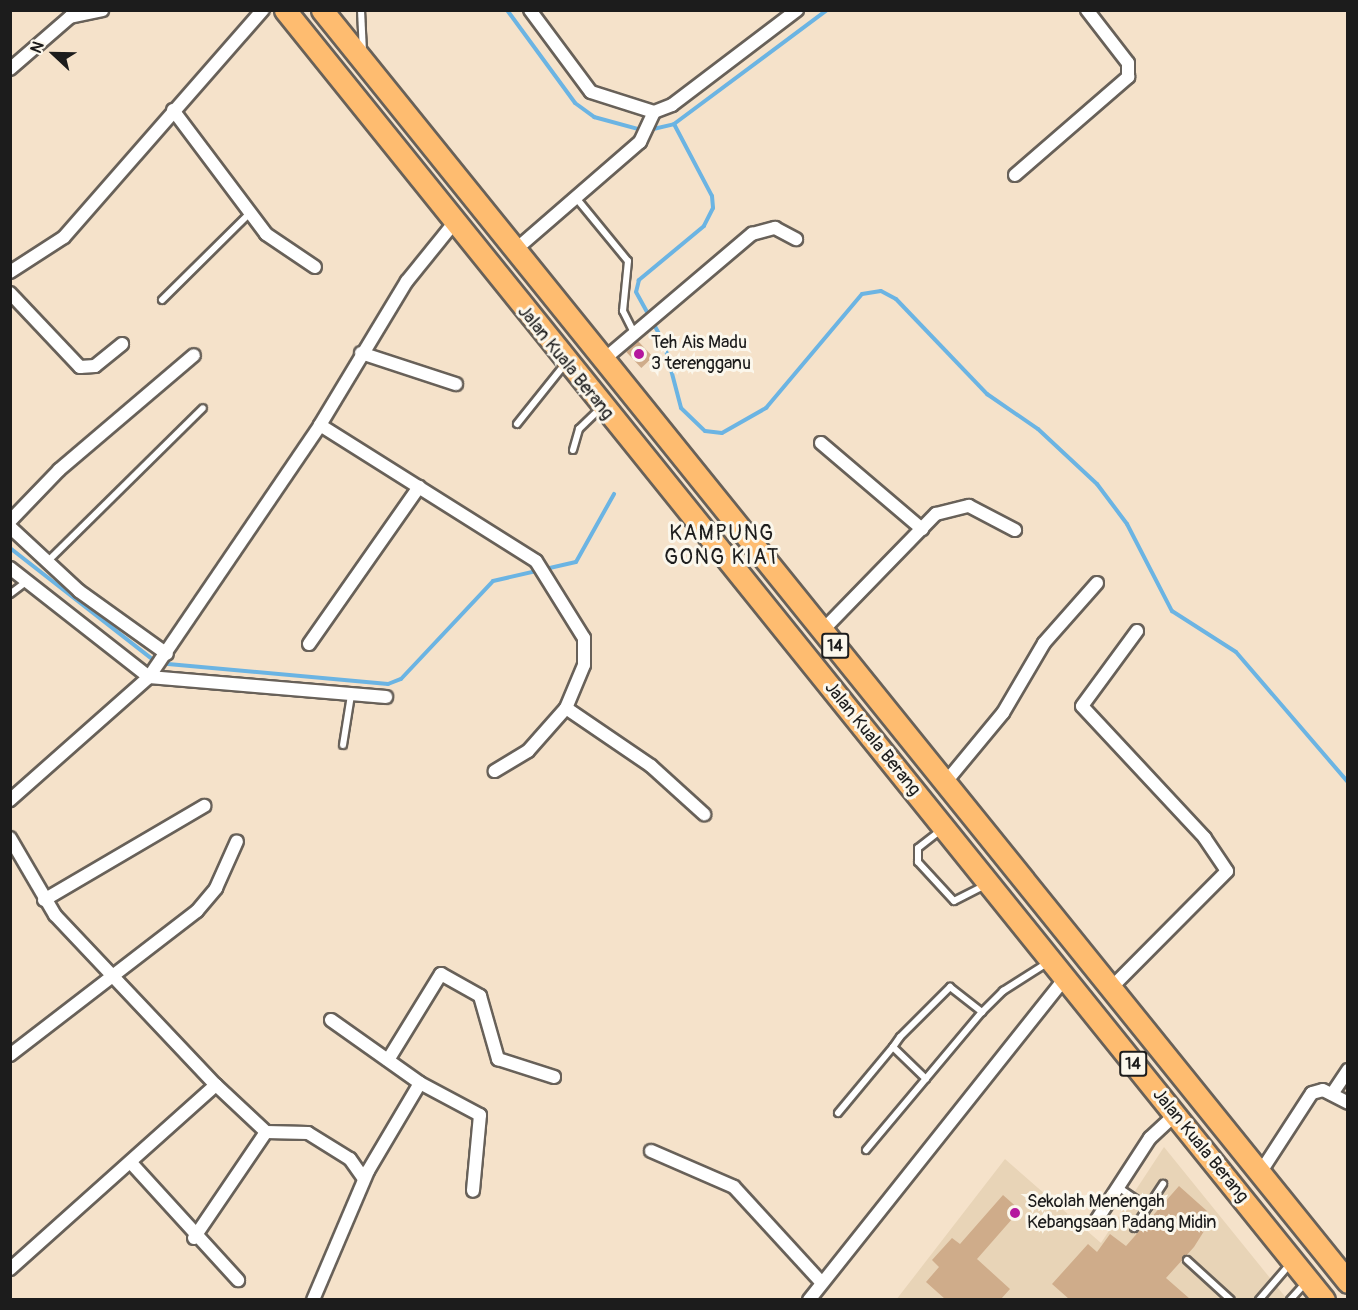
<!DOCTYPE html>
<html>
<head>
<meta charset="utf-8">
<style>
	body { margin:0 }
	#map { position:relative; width:1358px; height:1310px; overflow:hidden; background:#f5e2ca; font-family:Pangolin,sans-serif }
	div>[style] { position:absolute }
	.built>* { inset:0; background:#e8d4b7 }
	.stream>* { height:4px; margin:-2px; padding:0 2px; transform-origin:2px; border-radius:2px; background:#6bb4e3 }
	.building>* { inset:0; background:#cfac8a; transform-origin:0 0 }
	.roads { filter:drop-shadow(2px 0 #686159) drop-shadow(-2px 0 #686159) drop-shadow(0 2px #686159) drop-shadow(0 -2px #686159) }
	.service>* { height:6px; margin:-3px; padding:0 3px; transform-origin:3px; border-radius:3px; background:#fff }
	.minor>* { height:12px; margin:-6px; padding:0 6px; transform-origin:6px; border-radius:6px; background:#fff }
	.trunk>* { height:21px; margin:-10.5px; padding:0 10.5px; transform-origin:10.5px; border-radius:10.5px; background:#febc70 }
	.dots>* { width:16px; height:16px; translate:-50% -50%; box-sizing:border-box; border:3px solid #fbf7ec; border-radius:50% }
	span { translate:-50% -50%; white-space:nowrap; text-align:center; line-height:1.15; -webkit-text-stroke:6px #fbf7ec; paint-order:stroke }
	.shield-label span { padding:2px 4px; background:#fbf7ec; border:2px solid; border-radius:4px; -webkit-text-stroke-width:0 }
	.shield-label { font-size:16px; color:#1c1c1c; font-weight:700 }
	.poi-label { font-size:18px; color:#1c1c1c }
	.left { translate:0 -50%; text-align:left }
	.street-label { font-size:18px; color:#1c1c1c }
	.quarter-label { font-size:21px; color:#1c1c1c; letter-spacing:1.5px }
	.frame { position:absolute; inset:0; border:12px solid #1c1c1c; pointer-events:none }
	.north { position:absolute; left:24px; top:24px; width:60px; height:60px; -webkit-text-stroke:4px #fbf7ec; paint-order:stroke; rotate:292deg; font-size:16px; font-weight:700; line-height:24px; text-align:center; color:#1c1c1c }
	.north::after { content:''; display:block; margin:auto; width:21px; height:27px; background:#1c1c1c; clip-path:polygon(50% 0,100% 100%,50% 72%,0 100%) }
</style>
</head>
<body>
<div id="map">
	<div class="built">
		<div style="clip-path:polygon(1164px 1147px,1287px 1299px,896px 1300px,1005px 1159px,1101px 1243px)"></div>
	</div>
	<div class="stream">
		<div style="left:507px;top:10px;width:115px;rotate:53.8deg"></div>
		<div style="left:575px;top:103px;width:24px;rotate:36deg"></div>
		<div style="left:594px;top:117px;width:50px;rotate:15.2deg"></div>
		<div style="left:674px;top:124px;width:81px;rotate:62.2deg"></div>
		<div style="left:712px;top:196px;width:12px;rotate:85deg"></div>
		<div style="left:713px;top:208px;width:20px;rotate:117deg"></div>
		<div style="left:704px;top:226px;width:85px;rotate:140.3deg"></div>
		<div style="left:639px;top:280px;width:12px;rotate:104deg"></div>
		<div style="left:636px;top:292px;width:58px;rotate:61.2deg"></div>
		<div style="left:664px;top:343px;width:67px;rotate:75.3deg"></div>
		<div style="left:681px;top:408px;width:33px;rotate:44deg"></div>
		<div style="left:705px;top:431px;width:17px;rotate:7deg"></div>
		<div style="left:722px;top:433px;width:51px;rotate:-29.6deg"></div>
		<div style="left:766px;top:408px;width:149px;rotate:-49.9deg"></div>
		<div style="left:862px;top:294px;width:19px;rotate:-9deg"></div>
		<div style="left:881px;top:291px;width:17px;rotate:28deg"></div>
		<div style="left:896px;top:299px;width:132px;rotate:46.2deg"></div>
		<div style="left:987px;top:394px;width:62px;rotate:34.5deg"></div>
		<div style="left:1038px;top:429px;width:81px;rotate:43deg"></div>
		<div style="left:1097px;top:484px;width:50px;rotate:53.1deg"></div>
		<div style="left:1127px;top:524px;width:98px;rotate:62.7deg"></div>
		<div style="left:1172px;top:611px;width:76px;rotate:32.6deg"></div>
		<div style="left:1236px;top:652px;width:172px;rotate:49.3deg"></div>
		<div style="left:649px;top:130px;width:26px;rotate:-13deg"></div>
		<div style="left:674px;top:124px;width:191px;rotate:-36.7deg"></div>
		<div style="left:10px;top:548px;width:187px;rotate:38deg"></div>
		<div style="left:157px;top:663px;width:232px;rotate:5.2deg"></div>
		<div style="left:388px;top:684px;width:14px;rotate:-21deg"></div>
		<div style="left:401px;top:679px;width:134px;rotate:-46.8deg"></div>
		<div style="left:493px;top:581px;width:85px;rotate:-12.9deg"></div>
		<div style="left:576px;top:562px;width:78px;rotate:-60.8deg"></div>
	</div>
	<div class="building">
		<div style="left:638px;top:341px;width:22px;height:16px;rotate:47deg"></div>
		<div style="clip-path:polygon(1179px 1186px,1207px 1211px,1198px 1221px,1206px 1228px,1194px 1247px,1166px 1278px,1190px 1299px,1069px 1299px,1052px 1284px,1088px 1244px,1097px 1252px,1110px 1234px,1126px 1246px)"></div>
		<div style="clip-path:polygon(1003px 1195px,1020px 1210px,977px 1259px,1010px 1289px,1001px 1299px,945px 1299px,926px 1282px,939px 1267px,932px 1260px,952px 1238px,960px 1244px)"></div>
	</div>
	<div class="roads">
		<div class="service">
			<div style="left:361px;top:10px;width:42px;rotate:87.3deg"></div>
			<div style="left:577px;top:199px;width:80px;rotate:50.6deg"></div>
			<div style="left:628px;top:261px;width:50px;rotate:95.7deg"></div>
			<div style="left:623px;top:311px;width:25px;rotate:63deg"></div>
			<div style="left:162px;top:300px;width:122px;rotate:-44.7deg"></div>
			<div style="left:517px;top:424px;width:77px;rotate:-51.3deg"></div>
			<div style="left:573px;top:450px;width:22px;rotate:-74deg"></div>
			<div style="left:579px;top:429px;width:30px;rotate:-44deg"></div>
			<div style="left:49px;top:560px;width:216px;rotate:-44.6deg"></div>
			<div style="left:10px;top:594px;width:21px;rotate:-37deg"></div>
			<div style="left:343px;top:745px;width:51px;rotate:-80.9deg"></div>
			<div style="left:941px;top:830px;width:29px;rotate:142deg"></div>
			<div style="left:918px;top:848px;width:14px;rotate:90deg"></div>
			<div style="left:918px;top:862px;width:53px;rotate:47.3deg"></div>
			<div style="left:954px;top:901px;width:34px;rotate:-27deg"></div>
			<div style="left:926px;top:1079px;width:46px;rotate:-135.9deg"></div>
			<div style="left:893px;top:1047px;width:12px;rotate:-55deg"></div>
			<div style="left:900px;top:1037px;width:71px;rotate:-45deg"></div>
			<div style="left:950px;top:987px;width:41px;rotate:38deg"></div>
			<div style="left:838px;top:1113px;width:86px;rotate:-50.2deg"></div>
			<div style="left:866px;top:1150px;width:180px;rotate:-50deg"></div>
			<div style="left:982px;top:1012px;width:30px;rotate:-45deg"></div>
			<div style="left:1003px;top:991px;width:52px;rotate:-32.5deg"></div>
			<div style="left:1118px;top:1187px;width:36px;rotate:34deg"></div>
			<div style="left:1134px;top:1228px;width:53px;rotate:-56.6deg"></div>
			<div style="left:1187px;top:1260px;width:59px;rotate:42.3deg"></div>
			<div style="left:1259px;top:1300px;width:48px;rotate:-49.3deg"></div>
			<div style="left:1290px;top:1300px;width:24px;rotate:-48deg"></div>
		</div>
		<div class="minor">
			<div style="left:530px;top:10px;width:102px;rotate:53.4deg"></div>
			<div style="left:591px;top:92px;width:66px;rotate:17.6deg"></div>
			<div style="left:654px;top:112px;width:19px;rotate:-21deg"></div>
			<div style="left:672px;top:105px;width:157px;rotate:-37.2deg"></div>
			<div style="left:10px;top:69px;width:79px;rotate:-40.9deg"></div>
			<div style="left:70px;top:17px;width:33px;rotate:-12deg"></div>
			<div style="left:173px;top:110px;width:155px;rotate:53.1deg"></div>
			<div style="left:266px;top:234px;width:59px;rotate:34deg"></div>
			<div style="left:1015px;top:175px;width:150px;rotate:-40.9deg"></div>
			<div style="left:1128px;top:77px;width:14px;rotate:-90deg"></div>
			<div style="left:1128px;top:63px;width:67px;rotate:-127.7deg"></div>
			<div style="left:514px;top:251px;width:167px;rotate:-40.9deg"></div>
			<div style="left:640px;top:142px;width:33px;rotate:-65deg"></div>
			<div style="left:10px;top:272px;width:64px;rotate:-32.9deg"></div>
			<div style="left:64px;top:237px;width:302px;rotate:-48.8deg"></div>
			<div style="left:10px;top:293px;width:102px;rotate:46.6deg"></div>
			<div style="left:80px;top:367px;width:15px;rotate:-4deg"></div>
			<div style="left:95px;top:366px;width:35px;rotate:-39deg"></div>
			<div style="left:361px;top:353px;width:100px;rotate:18.1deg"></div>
			<div style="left:602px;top:361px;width:197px;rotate:-40.3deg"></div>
			<div style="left:752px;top:234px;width:24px;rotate:-15deg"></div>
			<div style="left:775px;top:228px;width:24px;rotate:28deg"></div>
			<div style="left:320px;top:425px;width:255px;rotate:32.2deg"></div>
			<div style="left:536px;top:561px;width:91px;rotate:58.1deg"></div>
			<div style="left:584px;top:638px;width:27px;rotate:90deg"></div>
			<div style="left:584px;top:665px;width:47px;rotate:112.7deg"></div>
			<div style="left:566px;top:708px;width:57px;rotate:131.5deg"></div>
			<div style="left:528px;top:751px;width:39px;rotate:149deg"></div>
			<div style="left:821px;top:443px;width:133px;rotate:40.4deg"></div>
			<div style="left:10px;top:521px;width:71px;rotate:-46.1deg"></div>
			<div style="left:59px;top:470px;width:177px;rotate:-40.4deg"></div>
			<div style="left:10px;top:527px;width:94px;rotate:42.8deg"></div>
			<div style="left:79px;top:591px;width:108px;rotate:35.6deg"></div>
			<div style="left:10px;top:568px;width:177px;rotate:38.1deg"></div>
			<div style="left:149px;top:677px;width:186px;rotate:138.5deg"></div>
			<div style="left:823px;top:630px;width:162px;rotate:-45.8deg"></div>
			<div style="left:936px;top:514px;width:34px;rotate:-14deg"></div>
			<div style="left:969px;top:506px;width:52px;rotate:27.6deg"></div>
			<div style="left:309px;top:644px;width:192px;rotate:-55deg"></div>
			<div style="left:149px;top:677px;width:305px;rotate:-55.8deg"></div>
			<div style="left:320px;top:425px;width:168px;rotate:-58.9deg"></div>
			<div style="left:407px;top:281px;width:75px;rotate:-51deg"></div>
			<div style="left:149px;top:677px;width:238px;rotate:4.8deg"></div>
			<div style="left:566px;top:708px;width:103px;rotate:34.3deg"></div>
			<div style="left:651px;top:766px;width:72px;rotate:42.2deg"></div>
			<div style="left:945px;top:783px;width:91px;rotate:-50.4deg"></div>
			<div style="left:1003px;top:713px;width:81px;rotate:-59.6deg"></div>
			<div style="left:1044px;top:643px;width:80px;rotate:-48.5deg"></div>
			<div style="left:10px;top:838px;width:89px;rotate:59.7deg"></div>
			<div style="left:55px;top:915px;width:234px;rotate:46.6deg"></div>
			<div style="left:216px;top:1085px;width:69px;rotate:43.2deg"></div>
			<div style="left:266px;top:1132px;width:42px;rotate:1.4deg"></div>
			<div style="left:308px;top:1133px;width:49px;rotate:31.8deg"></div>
			<div style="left:350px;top:1159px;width:24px;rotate:55deg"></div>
			<div style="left:44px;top:900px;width:186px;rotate:-30.4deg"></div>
			<div style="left:1110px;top:989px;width:166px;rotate:-45.2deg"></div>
			<div style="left:1227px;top:871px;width:40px;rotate:-124deg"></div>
			<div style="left:1205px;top:838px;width:180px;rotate:-133deg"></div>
			<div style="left:1082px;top:706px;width:93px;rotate:-53.7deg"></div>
			<div style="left:331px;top:1020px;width:109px;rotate:35.3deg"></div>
			<div style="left:10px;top:1055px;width:236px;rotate:-37.6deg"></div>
			<div style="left:197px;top:911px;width:30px;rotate:-50deg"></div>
			<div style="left:216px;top:888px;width:51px;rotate:-65.9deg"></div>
			<div style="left:388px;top:1060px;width:101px;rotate:-58.4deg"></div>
			<div style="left:441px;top:974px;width:45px;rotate:29.4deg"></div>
			<div style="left:480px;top:996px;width:66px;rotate:74.1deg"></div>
			<div style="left:498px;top:1059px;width:59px;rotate:17.8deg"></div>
			<div style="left:1332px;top:1094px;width:29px;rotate:-56deg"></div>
			<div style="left:651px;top:1151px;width:90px;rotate:23.4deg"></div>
			<div style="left:734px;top:1187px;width:130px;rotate:47.5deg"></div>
			<div style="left:133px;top:1165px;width:156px;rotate:47.6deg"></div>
			<div style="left:1260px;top:1173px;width:95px;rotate:-57deg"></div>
			<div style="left:1312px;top:1093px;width:11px;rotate:-15deg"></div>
			<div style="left:1323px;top:1090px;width:28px;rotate:27deg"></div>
			<div style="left:1096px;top:1221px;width:99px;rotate:-57deg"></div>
			<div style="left:1150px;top:1138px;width:34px;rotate:-43deg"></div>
			<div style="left:194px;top:1238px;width:128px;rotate:-55.8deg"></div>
			<div style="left:10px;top:1269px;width:276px;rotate:-41.8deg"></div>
			<div style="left:313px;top:1300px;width:140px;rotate:-66.9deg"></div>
			<div style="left:368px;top:1171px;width:102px;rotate:-59.4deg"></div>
			<div style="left:420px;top:1083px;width:68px;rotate:28.1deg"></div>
			<div style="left:480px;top:1115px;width:76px;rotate:95.3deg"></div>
			<div style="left:809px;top:1300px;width:410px;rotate:-51.5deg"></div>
		</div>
		<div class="trunk">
			<div style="left:285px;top:10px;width:1656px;rotate:51.15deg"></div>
			<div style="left:322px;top:10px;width:1634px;rotate:51.11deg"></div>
		</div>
	</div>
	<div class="dots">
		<div style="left:639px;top:354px;background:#b5179e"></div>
		<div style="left:1015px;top:1213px;background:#b5179e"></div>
	</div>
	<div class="shield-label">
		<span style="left:835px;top:646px">14</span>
		<span style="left:1133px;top:1064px">14</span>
	</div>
	<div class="poi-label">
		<span class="left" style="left:651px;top:354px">Teh Ais Madu<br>3 terengganu</span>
		<span class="left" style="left:1027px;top:1213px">Sekolah Menengah<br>Kebangsaan Padang Midin</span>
	</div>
	<div class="street-label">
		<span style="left:565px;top:363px;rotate:51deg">Jalan Kuala Berang</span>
		<span style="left:872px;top:739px;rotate:51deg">Jalan Kuala Berang</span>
		<span style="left:1200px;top:1146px;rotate:51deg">Jalan Kuala Berang</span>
	</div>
	<div class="quarter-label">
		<span style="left:722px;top:546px">KAMPUNG<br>GONG KIAT</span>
	</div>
	<div class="frame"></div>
	<div class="north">N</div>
</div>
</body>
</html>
